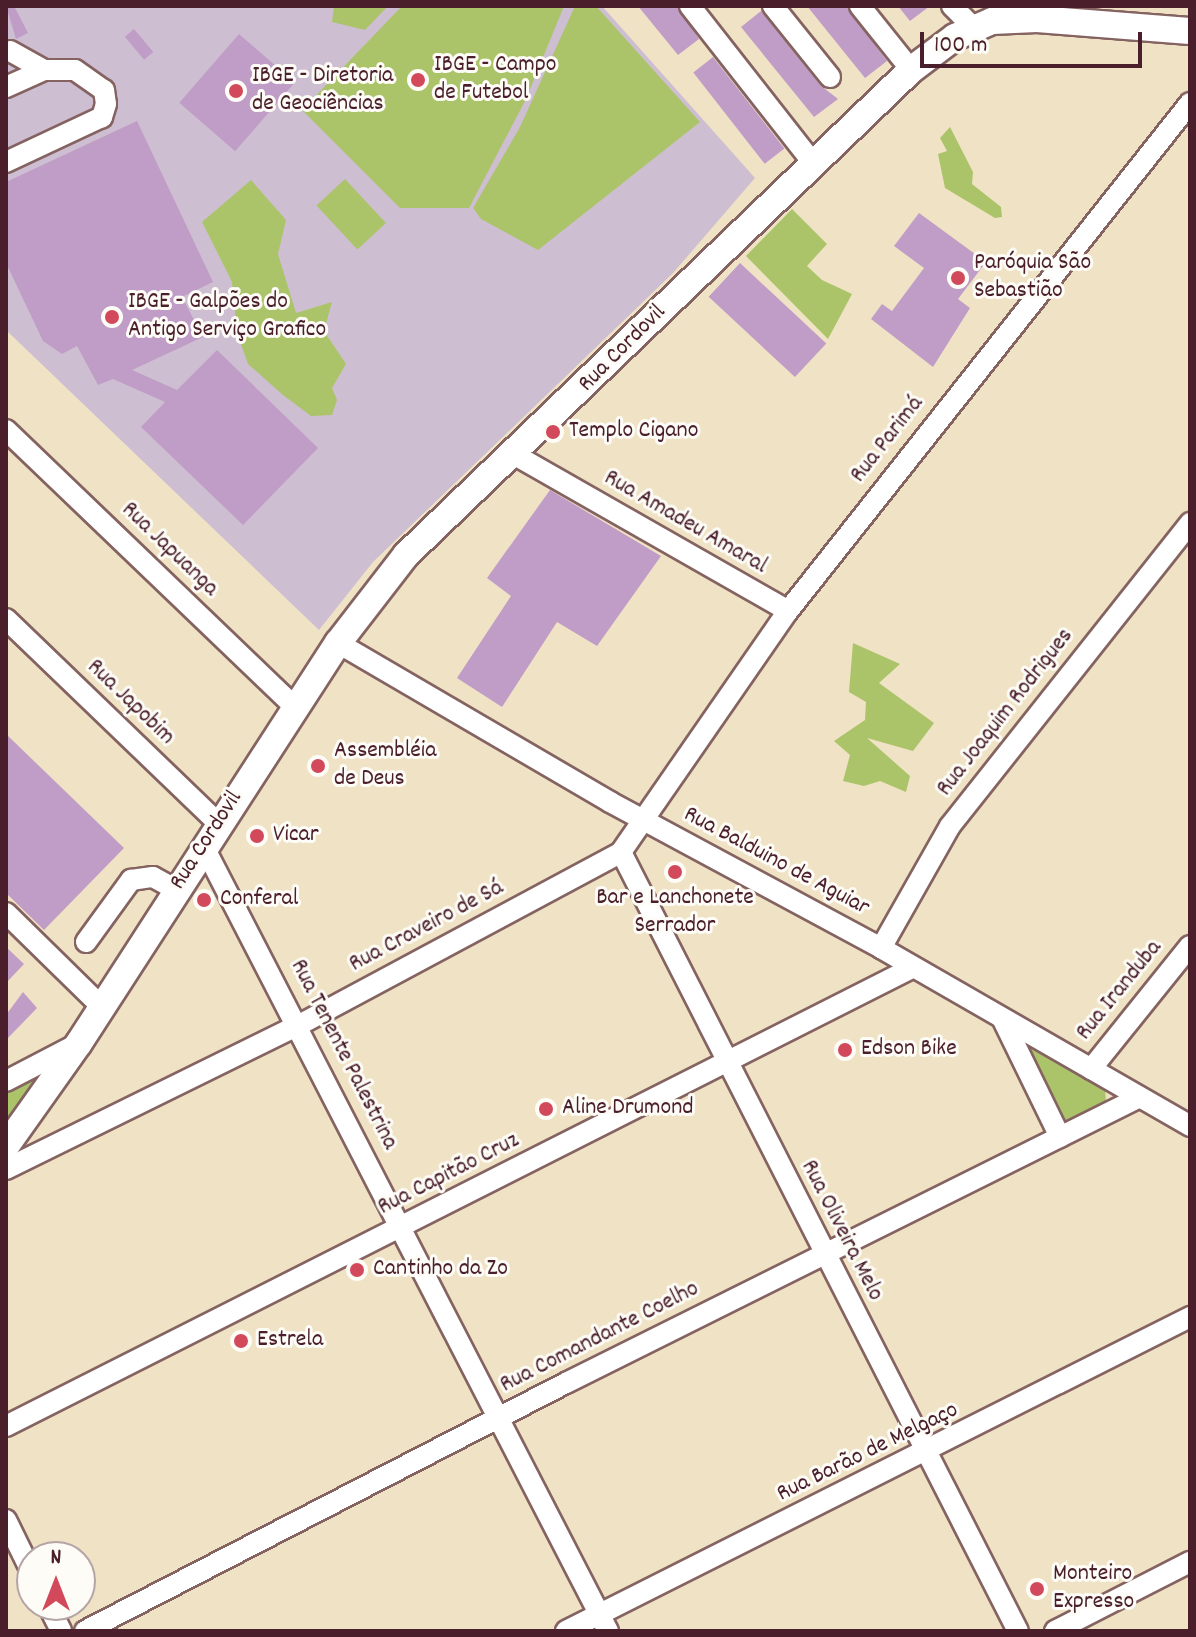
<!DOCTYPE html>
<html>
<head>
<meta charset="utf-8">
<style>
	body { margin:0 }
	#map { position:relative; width:1196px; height:1637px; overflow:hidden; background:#f0e2c4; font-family:Dekko,sans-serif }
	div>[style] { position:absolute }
	.industrial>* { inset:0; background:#cebed1 }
	.green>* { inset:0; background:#acc469; transform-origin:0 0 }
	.building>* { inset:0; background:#c09dc7; transform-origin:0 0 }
	.roads { filter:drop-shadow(2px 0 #846361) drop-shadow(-2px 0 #846361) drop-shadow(0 2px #846361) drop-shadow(0 -2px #846361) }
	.minor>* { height:20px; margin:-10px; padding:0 10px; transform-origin:10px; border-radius:10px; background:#fff }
	.major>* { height:26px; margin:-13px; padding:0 13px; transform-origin:13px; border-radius:13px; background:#fff }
	.dots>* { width:22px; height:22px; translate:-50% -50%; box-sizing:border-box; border:4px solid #fdfcf7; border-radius:50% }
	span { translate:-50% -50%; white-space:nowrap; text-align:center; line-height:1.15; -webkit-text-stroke:6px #fdfcf7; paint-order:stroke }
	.poi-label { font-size:24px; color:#4a1f2b }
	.left { translate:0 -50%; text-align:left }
	.street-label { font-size:24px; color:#4a1f2b }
	.frame { position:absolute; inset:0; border:8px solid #4a1f2b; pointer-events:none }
	.north { position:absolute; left:16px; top:1541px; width:80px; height:80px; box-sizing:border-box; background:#fdfcf7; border:2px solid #b5a4a5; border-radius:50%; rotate:0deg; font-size:22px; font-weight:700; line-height:32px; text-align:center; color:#4a1f2b }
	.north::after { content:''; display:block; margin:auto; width:28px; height:36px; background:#d1495b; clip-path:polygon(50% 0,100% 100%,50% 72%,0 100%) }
	.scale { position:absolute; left:920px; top:32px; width:222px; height:36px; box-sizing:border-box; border:4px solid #4a1f2b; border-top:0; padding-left:10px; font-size:24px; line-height:28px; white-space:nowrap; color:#4a1f2b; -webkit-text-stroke:6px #fdfcf7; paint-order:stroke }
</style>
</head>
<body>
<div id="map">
	<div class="industrial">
		<div style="clip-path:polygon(6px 6px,602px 6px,755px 178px,673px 273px,373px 562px,319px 630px,6px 330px)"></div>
	</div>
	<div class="green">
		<div style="clip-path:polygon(334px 6px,388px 6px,365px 30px,332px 22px)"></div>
		<div style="clip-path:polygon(402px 6px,564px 6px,526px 99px,469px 208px,400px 208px,302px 110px)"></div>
		<div style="clip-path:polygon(575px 6px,596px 6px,700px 122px,538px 250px,481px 219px,473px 208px,520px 127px)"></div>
		<div style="clip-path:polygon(950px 127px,973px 172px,972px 184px,1001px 207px,1002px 217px,995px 218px,945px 188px,938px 154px,947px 151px,940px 138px)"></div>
		<div style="left:345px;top:179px;width:60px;height:39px;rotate:47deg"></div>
		<div style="clip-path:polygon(251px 180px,286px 220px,278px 254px,296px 313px,332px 302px,324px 331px,346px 364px,332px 388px,337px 400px,332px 415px,311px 416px,283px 395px,248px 364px,237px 333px,232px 282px,202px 222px)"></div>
		<div style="clip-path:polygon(792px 209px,827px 244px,807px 266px,822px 280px,852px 294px,828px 339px,746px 256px)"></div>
		<div style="clip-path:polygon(853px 643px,900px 664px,879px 683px,934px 723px,913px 751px,867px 738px,910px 776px,906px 792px,880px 781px,864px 786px,843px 781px,850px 755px,834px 741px,865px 720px,866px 702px,849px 692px)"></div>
		<div style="clip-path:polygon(1018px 1042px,1097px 1084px,1105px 1089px,1106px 1101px,1060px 1123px)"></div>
		<div style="clip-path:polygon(42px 1071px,6px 1121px,6px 1089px)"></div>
	</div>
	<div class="building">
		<div style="clip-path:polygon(6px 6px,14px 6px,28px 33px,16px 39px)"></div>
		<div style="clip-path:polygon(638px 6px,677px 6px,699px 39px,678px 55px)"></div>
		<div style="clip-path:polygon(807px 6px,846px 6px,887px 61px,865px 78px)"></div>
		<div style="clip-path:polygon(898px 6px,930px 6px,910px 21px)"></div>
		<div style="clip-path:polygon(761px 11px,820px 85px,838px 99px,814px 117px,741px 27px)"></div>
		<div style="left:134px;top:29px;width:30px;height:12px;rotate:50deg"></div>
		<div style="left:239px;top:34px;width:74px;height:91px;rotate:41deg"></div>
		<div style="left:713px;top:57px;width:116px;height:25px;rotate:52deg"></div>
		<div style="clip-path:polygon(137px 121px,213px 282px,182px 297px,203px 337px,132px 370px,177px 390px,217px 350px,318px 448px,243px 525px,141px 427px,165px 402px,113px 379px,98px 385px,77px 346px,62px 354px,43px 341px,6px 263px,6px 182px)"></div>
		<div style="clip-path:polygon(919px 213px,986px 262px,958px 299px,970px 308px,933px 367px,871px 319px,882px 304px,892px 311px,924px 268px,894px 246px)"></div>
		<div style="left:740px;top:263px;width:118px;height:46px;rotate:43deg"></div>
		<div style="clip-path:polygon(550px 490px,661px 556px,597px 646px,557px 622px,502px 707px,457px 678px,511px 596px,487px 578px)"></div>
		<div style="clip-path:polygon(6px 734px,124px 848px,44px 930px,6px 893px)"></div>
		<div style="clip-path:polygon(6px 947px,24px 964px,6px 983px)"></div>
		<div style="clip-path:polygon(23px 992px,37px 1008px,6px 1040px,6px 1015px)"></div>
	</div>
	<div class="roads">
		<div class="minor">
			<div style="left:690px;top:6px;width:199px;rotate:51.9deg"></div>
			<div style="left:773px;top:6px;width:91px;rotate:51.2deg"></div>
			<div style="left:860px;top:6px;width:82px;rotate:51.4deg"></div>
			<div style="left:952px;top:6px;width:30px;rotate:45deg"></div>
			<div style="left:10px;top:51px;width:39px;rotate:29deg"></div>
			<div style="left:6px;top:87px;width:42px;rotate:-24.1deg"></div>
			<div style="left:44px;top:70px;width:31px"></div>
			<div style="left:75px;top:70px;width:35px;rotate:35deg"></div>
			<div style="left:104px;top:90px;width:14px;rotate:82deg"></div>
			<div style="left:106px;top:104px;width:14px;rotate:107deg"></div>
			<div style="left:102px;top:117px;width:106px;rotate:154.9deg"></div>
			<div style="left:6px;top:430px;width:400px;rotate:43.8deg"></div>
			<div style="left:515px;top:455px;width:314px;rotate:29.7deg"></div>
			<div style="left:6px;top:619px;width:294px;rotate:43.9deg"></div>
			<div style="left:338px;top:643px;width:315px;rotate:30.3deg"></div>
			<div style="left:610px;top:802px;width:308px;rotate:28.3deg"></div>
			<div style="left:881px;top:948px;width:357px;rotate:29.9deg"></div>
			<div style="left:204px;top:847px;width:882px;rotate:62.74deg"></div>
			<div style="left:621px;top:852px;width:874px;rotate:63deg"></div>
			<div style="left:6px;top:913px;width:133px;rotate:44.4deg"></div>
			<div style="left:86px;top:942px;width:77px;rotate:-54deg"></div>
			<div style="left:131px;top:880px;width:22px;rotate:-8deg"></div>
			<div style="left:153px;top:877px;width:26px;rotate:29deg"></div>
			<div style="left:881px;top:948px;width:140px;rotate:-60.5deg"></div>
			<div style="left:950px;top:826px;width:387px;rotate:-51.6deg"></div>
			<div style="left:1003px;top:1020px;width:130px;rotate:64deg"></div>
			<div style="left:1091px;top:1069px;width:158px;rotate:-51.2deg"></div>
			<div style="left:6px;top:1081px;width:80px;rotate:-27.5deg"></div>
			<div style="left:6px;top:1169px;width:326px;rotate:-26.2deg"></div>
			<div style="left:299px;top:1025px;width:366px;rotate:-28.2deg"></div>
			<div style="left:621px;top:852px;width:293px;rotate:-55.3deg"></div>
			<div style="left:788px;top:611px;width:648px;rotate:-51.64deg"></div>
			<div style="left:6px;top:1426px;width:1017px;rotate:-26.82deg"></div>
			<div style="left:6px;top:1520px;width:59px;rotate:63.9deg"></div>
			<div style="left:48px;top:1605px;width:29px;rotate:63deg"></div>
			<div style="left:85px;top:1631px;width:541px;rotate:-27.28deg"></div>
			<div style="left:566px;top:1383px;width:641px;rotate:-26.49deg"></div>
			<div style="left:566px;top:1631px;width:699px;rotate:-26.71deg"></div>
			<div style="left:1055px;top:1631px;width:152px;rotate:-27.1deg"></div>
		</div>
		<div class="major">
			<div style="left:6px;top:1146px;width:126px;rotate:-54.7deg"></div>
			<div style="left:79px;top:1043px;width:477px;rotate:-57.1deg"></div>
			<div style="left:338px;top:643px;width:111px;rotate:-52.3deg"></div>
			<div style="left:406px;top:555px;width:700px;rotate:-43.84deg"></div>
			<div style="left:911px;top:70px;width:55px;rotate:-36.9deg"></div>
			<div style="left:955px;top:37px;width:40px;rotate:-23.4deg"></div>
			<div style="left:992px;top:21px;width:45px;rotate:-2.5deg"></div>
			<div style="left:1037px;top:19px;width:153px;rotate:4.5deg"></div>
		</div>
	</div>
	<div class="dots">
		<div style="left:418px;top:80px;background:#d1495b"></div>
		<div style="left:236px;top:91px;background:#d1495b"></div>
		<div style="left:958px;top:278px;background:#d1495b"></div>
		<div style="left:112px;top:317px;background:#d1495b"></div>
		<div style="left:553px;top:432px;background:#d1495b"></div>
		<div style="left:318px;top:766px;background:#d1495b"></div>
		<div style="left:257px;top:836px;background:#d1495b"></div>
		<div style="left:675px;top:872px;background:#d1495b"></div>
		<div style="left:204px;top:900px;background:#d1495b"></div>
		<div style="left:845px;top:1050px;background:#d1495b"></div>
		<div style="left:546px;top:1109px;background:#d1495b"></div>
		<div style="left:357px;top:1270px;background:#d1495b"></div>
		<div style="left:241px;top:1341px;background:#d1495b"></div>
		<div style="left:1037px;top:1589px;background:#d1495b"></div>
	</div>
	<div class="poi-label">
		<span class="left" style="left:434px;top:80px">IBGE - Campo<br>de Futebol</span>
		<span class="left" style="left:252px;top:91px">IBGE - Diretoria<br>de Geociências</span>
		<span class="left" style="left:974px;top:278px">Paróquia São<br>Sebastião</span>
		<span class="left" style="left:128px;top:317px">IBGE - Galpões do<br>Antigo Serviço Grafico</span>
		<span class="left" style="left:569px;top:432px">Templo Cigano</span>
		<span class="left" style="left:334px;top:766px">Assembléia<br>de Deus</span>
		<span class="left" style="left:273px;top:836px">Vicar</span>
		<span style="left:675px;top:913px">Bar e Lanchonete<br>Serrador</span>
		<span class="left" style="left:220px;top:900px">Conferal</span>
		<span class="left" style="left:861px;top:1050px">Edson Bike</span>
		<span class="left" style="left:562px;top:1109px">Aline Drumond</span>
		<span class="left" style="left:373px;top:1270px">Cantinho da Zo</span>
		<span class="left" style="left:257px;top:1341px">Estrela</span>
		<span class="left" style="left:1053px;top:1589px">Monteiro<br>Expresso</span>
	</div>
	<div class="street-label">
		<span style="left:623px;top:349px;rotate:-45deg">Rua Cordovil</span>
		<span style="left:888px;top:440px;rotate:-52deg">Rua Parimá</span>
		<span style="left:685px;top:523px;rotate:30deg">Rua Amadeu Amaral</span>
		<span style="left:169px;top:550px;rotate:44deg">Rua Japuanga</span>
		<span style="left:130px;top:703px;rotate:44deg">Rua Japobim</span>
		<span style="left:1006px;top:713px;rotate:-52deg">Rua Joaquim Rodrigues</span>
		<span style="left:207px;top:841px;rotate:-57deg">Rua Cordovil</span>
		<span style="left:776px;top:862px;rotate:28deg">Rua Balduino de Aguiar</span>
		<span style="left:427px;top:927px;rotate:-28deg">Rua Craveiro de Sá</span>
		<span style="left:1120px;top:991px;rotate:-51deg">Rua Iranduba</span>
		<span style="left:343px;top:1055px;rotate:63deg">Rua Tenente Palestrina</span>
		<span style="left:449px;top:1175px;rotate:-27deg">Rua Capitão Cruz</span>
		<span style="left:841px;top:1231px;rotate:63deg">Rua Oliveira Melo</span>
		<span style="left:600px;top:1338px;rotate:-27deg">Rua Comandante Coelho</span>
		<span style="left:868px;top:1453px;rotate:-26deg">Rua Barão de Melgaço</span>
	</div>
	<div class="frame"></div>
	<div class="north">N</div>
	<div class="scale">100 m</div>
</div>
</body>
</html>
